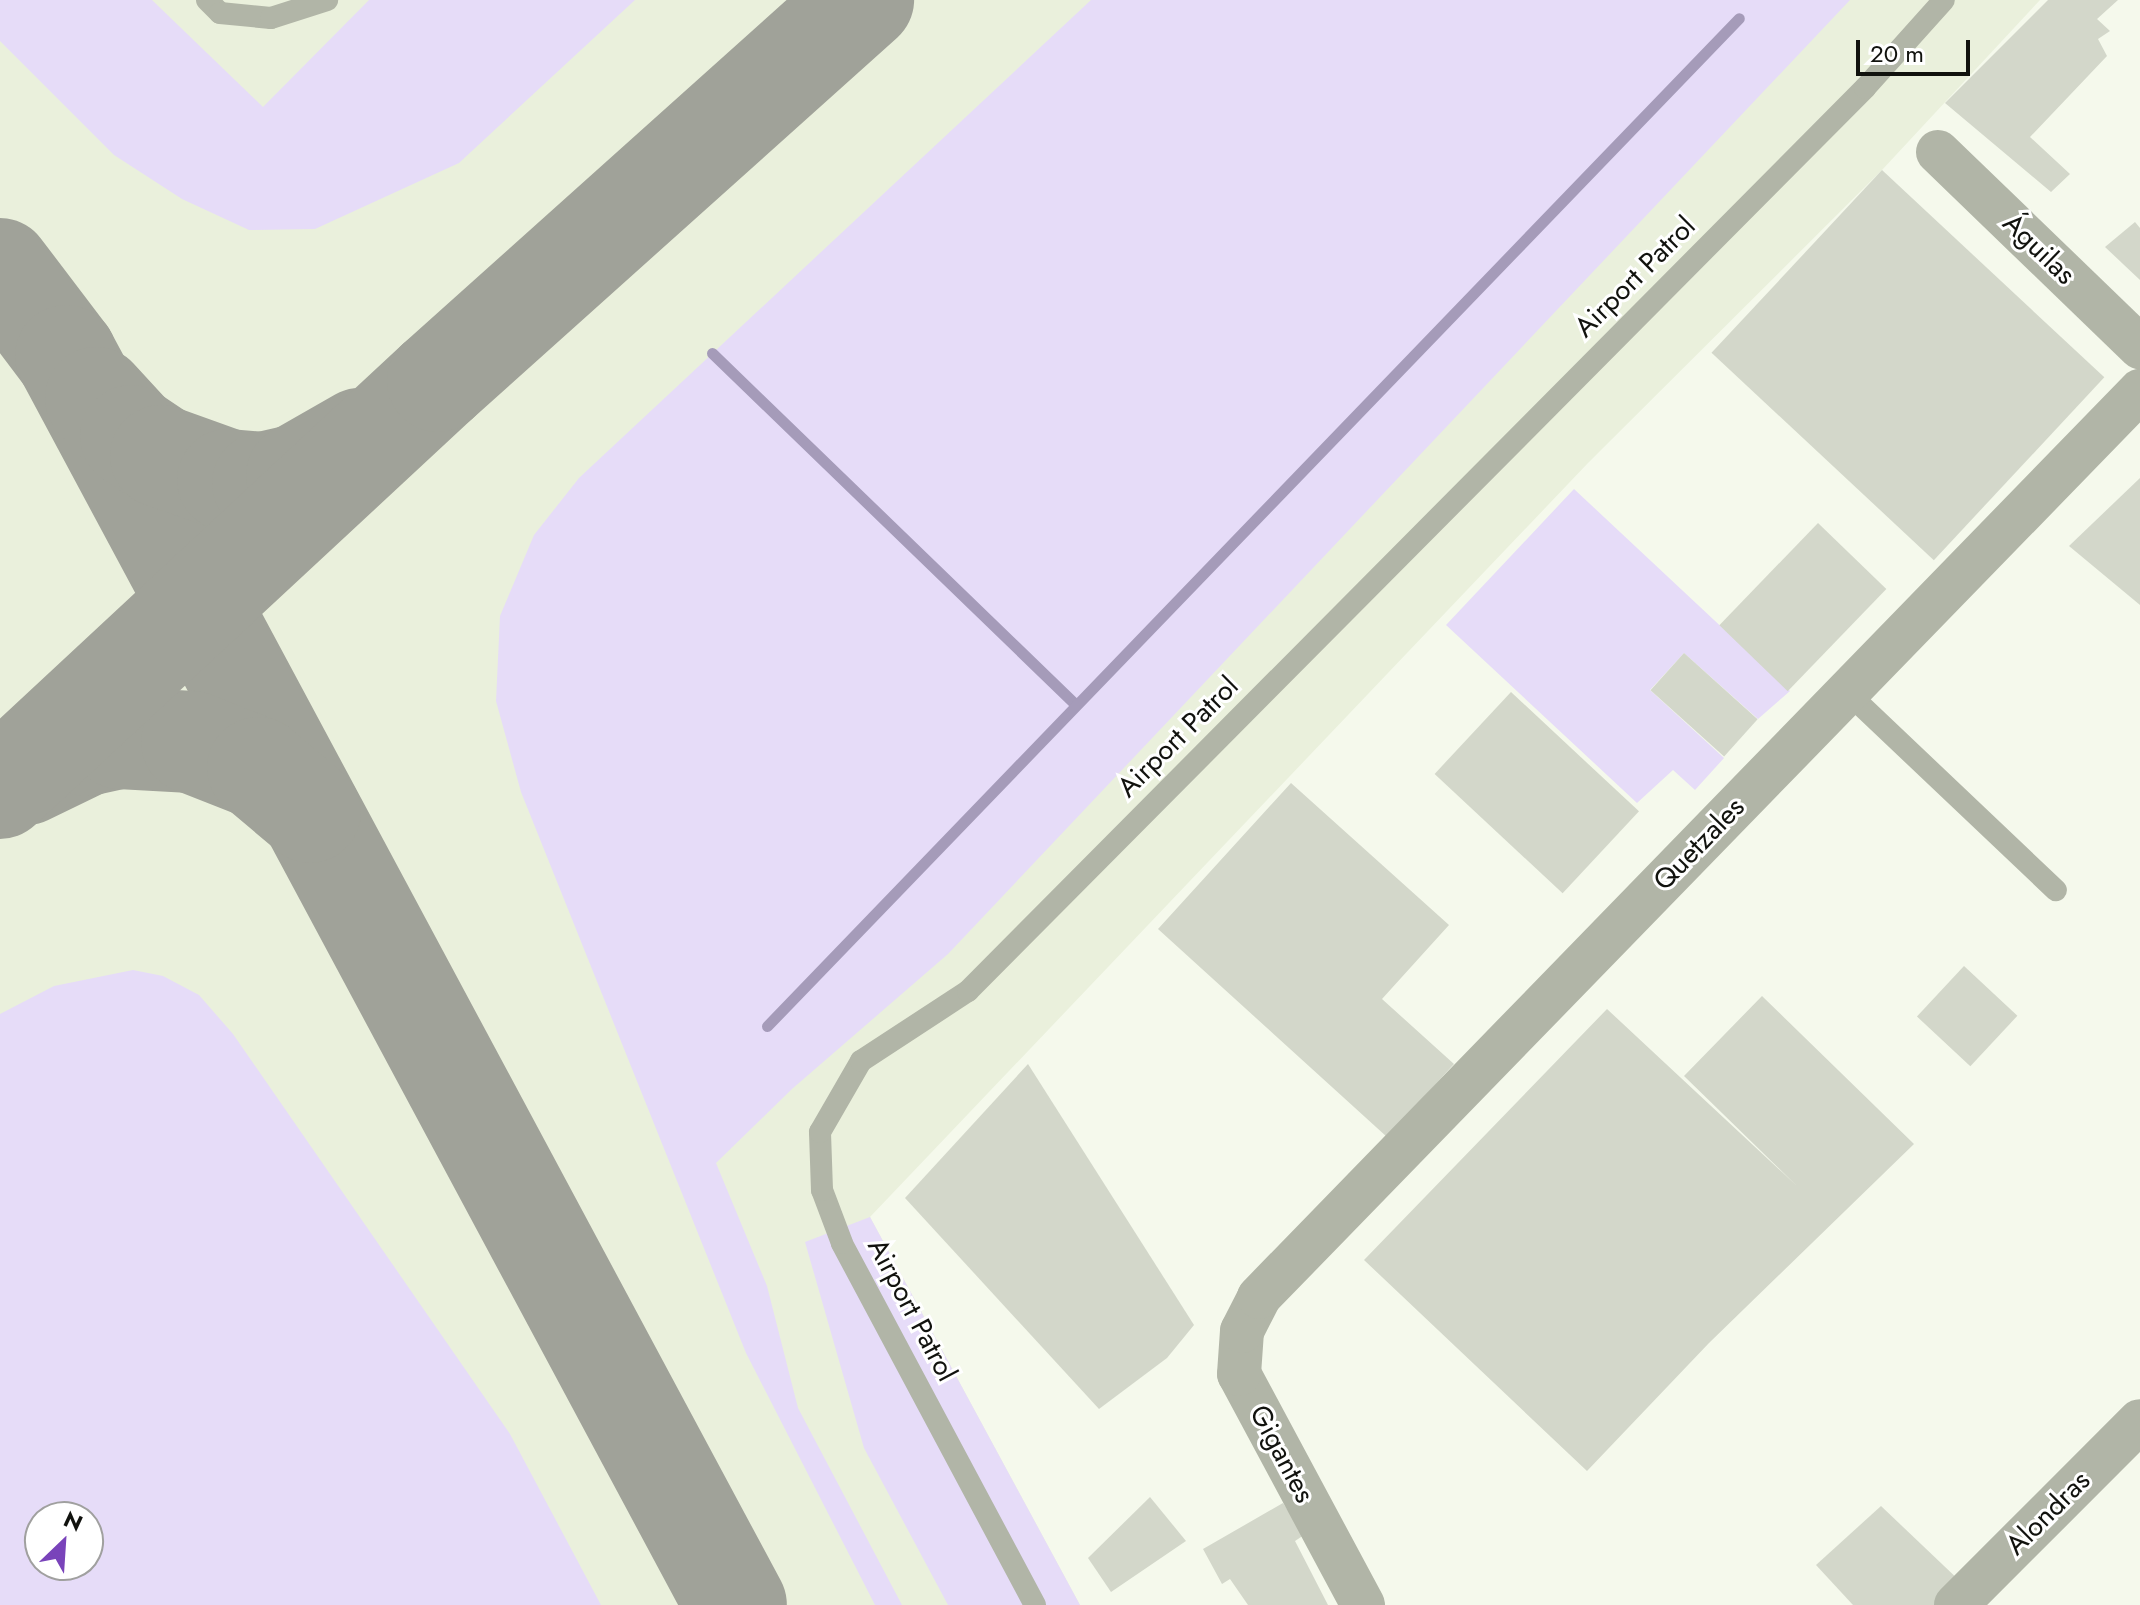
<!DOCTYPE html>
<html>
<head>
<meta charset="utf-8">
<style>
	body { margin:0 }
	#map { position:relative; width:2140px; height:1605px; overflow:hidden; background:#f5f9ec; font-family:Jost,sans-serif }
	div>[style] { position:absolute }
	.built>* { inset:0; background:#eaf0dc }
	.green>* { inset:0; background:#e6dcf8 }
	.stream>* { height:11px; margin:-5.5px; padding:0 5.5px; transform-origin:5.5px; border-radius:5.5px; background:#a59bb9 }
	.taxiway>* { height:102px; margin:-51px; padding:0 51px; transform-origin:51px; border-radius:51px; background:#a0a299 }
	.building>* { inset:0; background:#d3d7ca; transform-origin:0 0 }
	.service>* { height:22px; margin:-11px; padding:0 11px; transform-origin:11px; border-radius:11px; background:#b1b5a7 }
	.minor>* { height:44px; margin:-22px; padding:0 22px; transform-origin:22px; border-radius:22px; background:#b1b5a7 }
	span { translate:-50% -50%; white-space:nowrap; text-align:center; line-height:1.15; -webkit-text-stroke:6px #fff; paint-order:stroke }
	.street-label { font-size:28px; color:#11120e }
	.north { position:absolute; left:24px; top:1501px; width:80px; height:80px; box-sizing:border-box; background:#fff; border:2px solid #a0a09f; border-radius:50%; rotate:25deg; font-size:22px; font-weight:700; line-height:32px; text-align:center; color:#11120e }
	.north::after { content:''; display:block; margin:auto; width:28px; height:36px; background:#7943ba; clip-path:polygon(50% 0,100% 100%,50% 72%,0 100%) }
	.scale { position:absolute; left:1856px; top:40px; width:114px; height:36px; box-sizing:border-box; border:4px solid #11120e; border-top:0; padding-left:10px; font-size:24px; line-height:28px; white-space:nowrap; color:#11120e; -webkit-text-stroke:6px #fff; paint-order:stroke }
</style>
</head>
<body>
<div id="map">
	<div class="built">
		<div style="clip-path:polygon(evenodd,0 0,2040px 0,1882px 170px,1588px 463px,870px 1217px,1080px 1605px,0 1605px,0 0,40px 1517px,88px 1517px,88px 1565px,40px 1565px,40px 1517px)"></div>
	</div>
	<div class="green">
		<div style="clip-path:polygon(0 0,152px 0,263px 107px,369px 0,635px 0,459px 163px,315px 229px,249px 230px,182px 199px,114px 155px,0 41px)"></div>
		<div style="clip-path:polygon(1091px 0,1850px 0,948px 954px,792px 1089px,716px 1163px,767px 1286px,798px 1408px,902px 1605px,875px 1605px,746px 1353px,521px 792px,496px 701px,500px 616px,534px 535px,579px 478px)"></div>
		<div style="clip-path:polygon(1574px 489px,1790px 691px,1758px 719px,1684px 653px,1650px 690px,1724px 758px,1695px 790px,1673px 770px,1637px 803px,1446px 625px)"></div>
		<div style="clip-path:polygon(evenodd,133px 970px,163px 976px,199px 995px,233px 1034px,510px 1434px,601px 1605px,0 1605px,0 1014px,54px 986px,133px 970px,40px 1517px,88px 1517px,88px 1565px,40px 1565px,40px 1517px)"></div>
		<div style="clip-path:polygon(870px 1217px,1080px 1605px,948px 1605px,864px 1448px,805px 1242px)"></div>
	</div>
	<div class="stream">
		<div style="left:712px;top:353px;width:506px;rotate:44.04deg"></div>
		<div style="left:767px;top:1026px;width:1400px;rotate:-46.04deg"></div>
	</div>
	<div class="taxiway">
		<div style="left:0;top:269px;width:109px;rotate:52.8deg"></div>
		<div style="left:66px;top:356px;width:1417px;rotate:61.79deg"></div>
		<div style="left:96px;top:398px;width:52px;rotate:47.4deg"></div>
		<div style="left:131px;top:436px;width:36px;rotate:34deg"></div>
		<div style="left:161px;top:456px;width:71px;rotate:19.7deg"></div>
		<div style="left:228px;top:480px;width:35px;rotate:5deg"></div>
		<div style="left:263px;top:483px;width:35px;rotate:-13deg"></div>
		<div style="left:297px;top:475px;width:73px;rotate:-29.7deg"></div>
		<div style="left:26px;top:774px;width:67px;rotate:-25.8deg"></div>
		<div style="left:86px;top:745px;width:35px;rotate:-12deg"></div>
		<div style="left:120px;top:738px;width:72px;rotate:3.2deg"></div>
		<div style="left:192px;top:742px;width:71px;rotate:21.5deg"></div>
		<div style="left:258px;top:768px;width:68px;rotate:40.2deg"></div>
		<div style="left:0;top:788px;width:598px;rotate:-42.9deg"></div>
		<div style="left:438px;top:381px;width:571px;rotate:-41.88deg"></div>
	</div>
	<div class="building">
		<div style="clip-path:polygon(2048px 0,2118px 0,2097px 19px,2110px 31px,2098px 39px,2107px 56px,2030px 137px,2070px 174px,2051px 192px,1945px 103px)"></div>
		<div style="left:1882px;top:170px;width:304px;height:250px;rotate:43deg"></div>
		<div style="clip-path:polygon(2135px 222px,2140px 228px,2140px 280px,2105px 247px)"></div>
		<div style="clip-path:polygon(2140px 478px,2140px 605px,2069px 546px)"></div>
		<div style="left:1818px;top:523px;width:95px;height:142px;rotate:44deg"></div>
		<div style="left:1684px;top:653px;width:99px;height:50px;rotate:42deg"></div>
		<div style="left:1511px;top:692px;width:175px;height:112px;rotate:43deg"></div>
		<div style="clip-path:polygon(1291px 783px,1449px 925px,1382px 999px,1454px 1064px,1387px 1137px,1158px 929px)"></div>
		<div style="left:1964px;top:966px;width:73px;height:69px;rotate:43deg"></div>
		<div style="clip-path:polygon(1762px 996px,1914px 1144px,1709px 1343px,1587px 1471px,1364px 1260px,1607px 1009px,1797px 1186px,1684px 1076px)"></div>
		<div style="clip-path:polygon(1028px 1064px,1194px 1325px,1167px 1358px,1099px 1409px,905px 1198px)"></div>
		<div style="clip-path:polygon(1150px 1497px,1186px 1541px,1111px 1592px,1088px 1558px)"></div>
		<div style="clip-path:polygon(1283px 1503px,1304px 1535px,1295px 1541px,1328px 1605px,1248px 1605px,1230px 1579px,1222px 1584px,1203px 1549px)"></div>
		<div style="clip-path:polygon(1881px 1506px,1963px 1584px,1943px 1605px,1853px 1605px,1816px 1565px)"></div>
	</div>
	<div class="service">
		<div style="left:207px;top:0;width:18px;rotate:45deg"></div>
		<div style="left:220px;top:13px;width:51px;rotate:5.6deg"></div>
		<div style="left:271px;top:18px;width:59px;rotate:-17.8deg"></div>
		<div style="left:1847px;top:692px;width:288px;rotate:43.5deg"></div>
		<div style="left:1035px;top:1605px;width:410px;rotate:-118.1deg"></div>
		<div style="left:842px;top:1243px;width:57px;rotate:-110.7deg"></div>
		<div style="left:822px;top:1190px;width:58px;rotate:-92deg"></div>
		<div style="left:820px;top:1132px;width:82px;rotate:-60deg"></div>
		<div style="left:861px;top:1061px;width:128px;rotate:-33.2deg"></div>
		<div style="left:968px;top:991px;width:1273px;rotate:-45.19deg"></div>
		<div style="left:1865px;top:88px;width:118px;rotate:-48.1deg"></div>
	</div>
	<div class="minor">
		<div style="left:1938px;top:152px;width:281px;rotate:44deg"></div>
		<div style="left:1363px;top:1605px;width:262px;rotate:-118.2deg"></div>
		<div style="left:1239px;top:1374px;width:43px;rotate:-86deg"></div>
		<div style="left:1242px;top:1331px;width:38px;rotate:-63deg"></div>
		<div style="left:1259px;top:1297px;width:1264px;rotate:-45.8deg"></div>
		<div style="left:1956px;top:1605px;width:260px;rotate:-45deg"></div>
	</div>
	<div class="street-label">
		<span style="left:2039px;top:249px;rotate:44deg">Águilas</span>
		<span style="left:1635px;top:277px;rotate:-45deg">Airport Patrol</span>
		<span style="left:1178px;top:737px;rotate:-45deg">Airport Patrol</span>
		<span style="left:1699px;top:844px;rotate:-46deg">Quetzales</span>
		<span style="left:912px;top:1310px;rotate:62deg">Airport Patrol</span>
		<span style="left:1282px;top:1454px;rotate:62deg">Gigantes</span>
		<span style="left:2048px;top:1513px;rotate:-45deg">Alondras</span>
	</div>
	<div class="north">N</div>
	<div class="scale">20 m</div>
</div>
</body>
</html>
